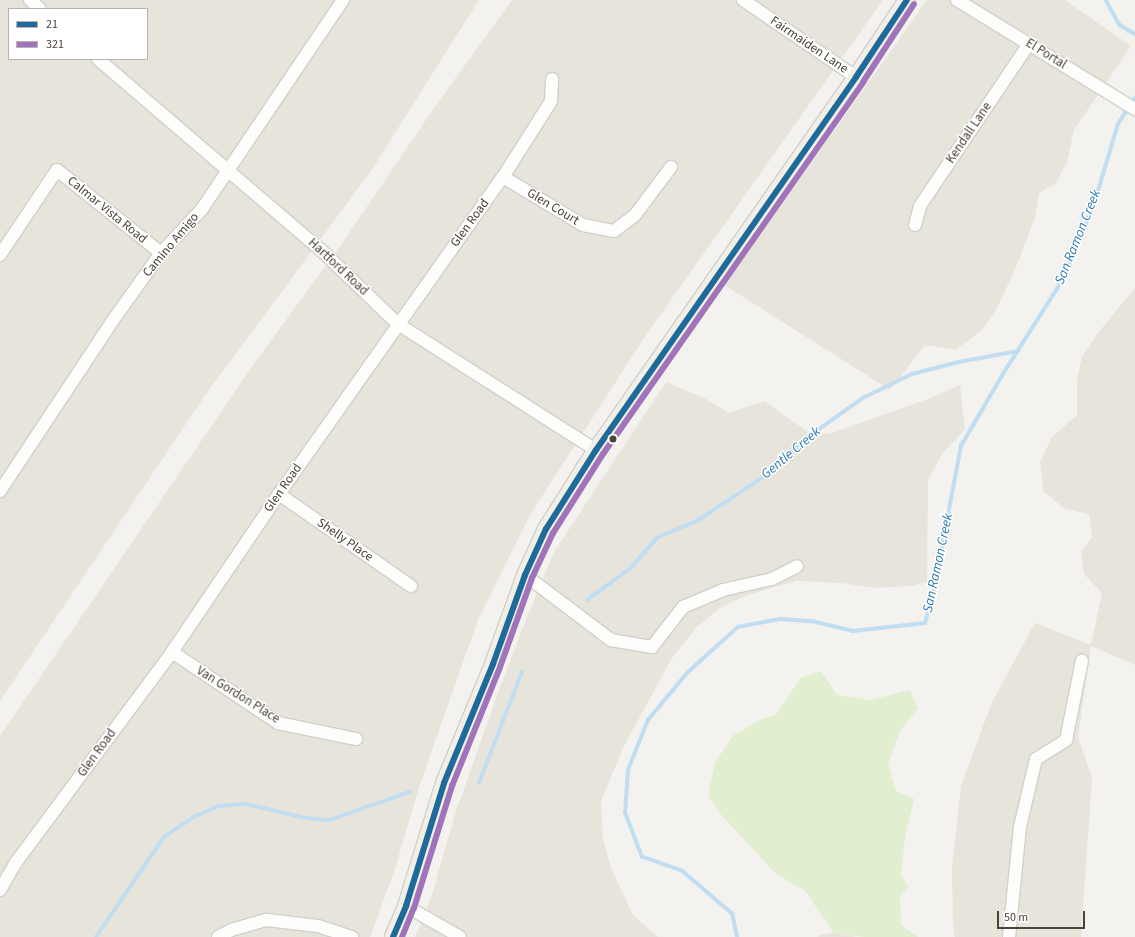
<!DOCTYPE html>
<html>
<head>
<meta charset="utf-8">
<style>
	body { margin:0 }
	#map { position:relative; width:1135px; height:937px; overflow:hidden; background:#f4f2ee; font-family:"Source Sans 3",sans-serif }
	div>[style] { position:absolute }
	.residential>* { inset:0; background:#e7e4dc }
	.green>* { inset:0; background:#e1eecf }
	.stream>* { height:3.5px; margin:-1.75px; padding:0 1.75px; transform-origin:1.75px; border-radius:1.75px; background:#c0ddf1 }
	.roads { filter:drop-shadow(1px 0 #d2d0cb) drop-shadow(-1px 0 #d2d0cb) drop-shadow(0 1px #d2d0cb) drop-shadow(0 -1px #d2d0cb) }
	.minor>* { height:12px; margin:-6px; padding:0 6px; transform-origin:6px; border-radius:6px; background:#fdfdfc }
	.major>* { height:16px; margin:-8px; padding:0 8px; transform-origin:8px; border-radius:8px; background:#f2efe6 }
	.bus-1>* { height:6px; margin:-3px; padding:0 3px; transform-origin:3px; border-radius:3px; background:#1e6b9b }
	.bus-2>* { height:6px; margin:-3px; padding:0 3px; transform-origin:3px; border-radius:3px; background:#a173ba }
	.dots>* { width:11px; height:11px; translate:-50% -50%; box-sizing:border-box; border:2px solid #fff; border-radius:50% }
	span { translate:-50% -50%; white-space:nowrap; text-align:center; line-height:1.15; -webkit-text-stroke:3px #fff; paint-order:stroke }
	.street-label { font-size:13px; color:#4b4439 }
	.water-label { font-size:14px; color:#2e7ab2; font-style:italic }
	.legend { position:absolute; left:8px; top:8px; width:140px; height:52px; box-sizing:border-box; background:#fff; border:1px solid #b7b4b0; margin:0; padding:5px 7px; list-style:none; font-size:12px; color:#4b4439 }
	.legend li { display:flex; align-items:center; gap:8px; height:20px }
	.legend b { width:20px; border:1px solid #b7b4b0 }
	.scale { position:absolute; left:997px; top:911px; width:88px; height:18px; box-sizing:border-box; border:2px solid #4b4439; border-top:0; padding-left:5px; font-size:12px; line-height:14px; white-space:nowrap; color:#4b4439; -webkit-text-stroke:3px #fff; paint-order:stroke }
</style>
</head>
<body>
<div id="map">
	<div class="residential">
		<div style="clip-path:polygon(evenodd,0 0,479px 0,371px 171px,206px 394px,0 701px,0 0,9px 9px,147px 9px,147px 59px,9px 59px,9px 9px)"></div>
		<div style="clip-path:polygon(512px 0,883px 0,644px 338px,530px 515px,478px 620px,420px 784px,394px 872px,370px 937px,0 937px,0 736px,253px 365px,343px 242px,434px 108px)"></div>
		<div style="clip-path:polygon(927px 0,1065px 0,1131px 46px,1074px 130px,1067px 162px,1056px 183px,1039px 193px,1035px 217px,1015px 270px,994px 314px,981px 331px,955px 350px,925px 345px,890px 390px,724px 285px)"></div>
		<div style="clip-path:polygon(1135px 288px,1135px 665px,1091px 646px,1078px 737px,1092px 778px,1081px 937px,955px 937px,953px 926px,952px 867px,961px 786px,992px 702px,1035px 623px,1091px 645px,1102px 593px,1084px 574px,1081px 551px,1092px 537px,1089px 514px,1065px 509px,1044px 492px,1040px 463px,1051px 438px,1077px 415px,1077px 380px,1082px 357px,1098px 333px)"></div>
		<div style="clip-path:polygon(666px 382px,706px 399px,729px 413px,764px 401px,808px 432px,829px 434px,928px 399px,960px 385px,965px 430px,942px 454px,928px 480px,927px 582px,909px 586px,875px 588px,842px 583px,797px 581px,767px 589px,738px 599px,720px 608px,696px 628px,672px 658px,623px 748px,601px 801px,603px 839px,611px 868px,633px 915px,658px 937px,415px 937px,431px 898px,455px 814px,499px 690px,525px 622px,554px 552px)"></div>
		<div style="clip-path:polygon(834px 933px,857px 937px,863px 937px,818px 937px,819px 935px)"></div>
	</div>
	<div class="green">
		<div style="clip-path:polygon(821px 671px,837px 695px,870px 700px,910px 690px,918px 708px,900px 731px,888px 764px,896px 791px,914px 799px,905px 838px,901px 876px,909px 887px,900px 896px,901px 925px,918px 937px,863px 937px,834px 933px,805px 891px,777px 875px,722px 816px,708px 796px,715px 762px,734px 735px,759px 720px,775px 715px,801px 678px)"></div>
	</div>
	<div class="stream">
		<div style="left:1106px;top:0;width:29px;rotate:61deg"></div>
		<div style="left:1120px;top:25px;width:17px;rotate:31deg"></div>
		<div style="left:587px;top:600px;width:54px;rotate:-36deg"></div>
		<div style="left:631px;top:568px;width:41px;rotate:-48.9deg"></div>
		<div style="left:658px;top:537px;width:42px;rotate:-22.3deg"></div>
		<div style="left:697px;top:521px;width:78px;rotate:-33.5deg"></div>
		<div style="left:762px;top:478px;width:70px;rotate:-41deg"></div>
		<div style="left:815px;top:432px;width:59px;rotate:-35.3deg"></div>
		<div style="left:863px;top:398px;width:55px;rotate:-26.1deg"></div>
		<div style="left:912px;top:374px;width:49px;rotate:-14.3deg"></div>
		<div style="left:959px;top:362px;width:60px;rotate:-10.6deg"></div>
		<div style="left:479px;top:783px;width:119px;rotate:-68.8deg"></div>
		<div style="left:96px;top:937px;width:121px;rotate:-55.8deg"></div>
		<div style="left:164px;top:837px;width:36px;rotate:-34deg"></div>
		<div style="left:194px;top:817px;width:27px;rotate:-24deg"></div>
		<div style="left:219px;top:806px;width:27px;rotate:-4deg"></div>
		<div style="left:246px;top:804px;width:62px;rotate:13.1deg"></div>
		<div style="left:306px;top:818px;width:24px;rotate:5deg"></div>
		<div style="left:330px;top:820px;width:85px;rotate:-19.3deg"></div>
		<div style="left:737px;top:937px;width:24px;rotate:-102deg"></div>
		<div style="left:732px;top:914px;width:66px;rotate:-139.3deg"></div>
		<div style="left:682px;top:871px;width:42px;rotate:-160.7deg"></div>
		<div style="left:642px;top:857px;width:47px;rotate:-111.1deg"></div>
		<div style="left:625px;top:813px;width:43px;rotate:-86deg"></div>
		<div style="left:628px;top:770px;width:54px;rotate:-68.2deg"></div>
		<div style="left:648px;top:720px;width:62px;rotate:-50.2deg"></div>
		<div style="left:688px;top:672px;width:67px;rotate:-42deg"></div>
		<div style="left:738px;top:627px;width:43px;rotate:-10.8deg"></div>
		<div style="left:780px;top:619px;width:32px;rotate:4deg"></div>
		<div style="left:812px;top:621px;width:42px;rotate:13.7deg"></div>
		<div style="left:853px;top:631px;width:72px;rotate:-6.3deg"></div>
		<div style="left:925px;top:623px;width:34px;rotate:-75deg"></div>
		<div style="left:934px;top:590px;width:147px;rotate:-79.4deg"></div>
		<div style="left:961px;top:446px;width:83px;rotate:-59.7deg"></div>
		<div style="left:1003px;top:374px;width:114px;rotate:-57.6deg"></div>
		<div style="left:1064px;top:278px;width:83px;rotate:-68.1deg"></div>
		<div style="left:1095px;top:201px;width:80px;rotate:-73.4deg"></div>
		<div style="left:1118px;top:124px;width:31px;rotate:-57deg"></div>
	</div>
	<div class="roads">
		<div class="minor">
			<div style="left:30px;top:0;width:13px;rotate:42deg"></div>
			<div style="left:743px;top:0;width:137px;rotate:34.3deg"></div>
			<div style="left:957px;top:0;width:209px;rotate:31.5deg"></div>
			<div style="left:98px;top:59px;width:294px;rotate:40.6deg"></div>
			<div style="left:321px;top:250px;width:107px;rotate:43.9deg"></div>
			<div style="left:398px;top:324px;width:235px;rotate:32.5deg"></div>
			<div style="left:503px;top:177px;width:93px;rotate:31deg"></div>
			<div style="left:583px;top:225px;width:32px;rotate:11deg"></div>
			<div style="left:614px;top:231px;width:26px;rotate:-37deg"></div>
			<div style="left:635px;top:215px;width:60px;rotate:-53.1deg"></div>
			<div style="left:915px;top:225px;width:20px;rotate:-75deg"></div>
			<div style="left:920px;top:206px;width:195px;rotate:-56.1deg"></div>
			<div style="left:0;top:255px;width:102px;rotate:-56.2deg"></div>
			<div style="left:57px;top:170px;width:133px;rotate:38.6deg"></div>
			<div style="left:0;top:491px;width:201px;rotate:-56.5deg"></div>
			<div style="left:111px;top:323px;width:86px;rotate:-54.5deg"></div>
			<div style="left:161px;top:253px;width:60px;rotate:-47deg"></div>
			<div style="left:202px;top:209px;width:252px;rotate:-56deg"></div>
			<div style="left:279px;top:494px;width:161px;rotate:34.9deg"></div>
			<div style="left:525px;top:575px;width:108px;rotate:37.1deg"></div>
			<div style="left:611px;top:640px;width:42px;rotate:9.7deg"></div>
			<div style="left:652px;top:647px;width:51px;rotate:-52.2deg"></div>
			<div style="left:683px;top:607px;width:43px;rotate:-23deg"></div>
			<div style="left:723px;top:590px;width:50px;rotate:-12.7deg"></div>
			<div style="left:772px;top:579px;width:28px;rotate:-27deg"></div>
			<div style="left:172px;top:652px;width:128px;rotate:33.8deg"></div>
			<div style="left:278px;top:723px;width:80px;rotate:11.6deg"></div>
			<div style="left:0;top:890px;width:34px;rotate:-60deg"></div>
			<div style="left:17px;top:861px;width:260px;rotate:-53.4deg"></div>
			<div style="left:172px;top:652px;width:191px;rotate:-55.9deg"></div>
			<div style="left:279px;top:494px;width:388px;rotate:-54.8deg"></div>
			<div style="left:503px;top:177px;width:90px;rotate:-57.7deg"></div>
			<div style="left:551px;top:101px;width:22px;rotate:-87deg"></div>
			<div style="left:406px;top:906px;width:62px;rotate:29.9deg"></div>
			<div style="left:218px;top:937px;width:15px;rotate:-28deg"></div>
			<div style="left:231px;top:930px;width:37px;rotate:-16deg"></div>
			<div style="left:267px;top:920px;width:51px;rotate:6.7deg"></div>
			<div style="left:318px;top:926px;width:36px;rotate:18deg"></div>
			<div style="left:1009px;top:937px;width:111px;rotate:-84.3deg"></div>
			<div style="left:1020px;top:827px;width:70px;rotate:-76.8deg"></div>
			<div style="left:1036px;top:759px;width:36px;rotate:-32deg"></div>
			<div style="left:1066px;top:740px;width:81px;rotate:-78.6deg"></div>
		</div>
		<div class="major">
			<div style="left:393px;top:937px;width:34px;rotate:-67deg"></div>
			<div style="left:406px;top:906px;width:129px;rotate:-72.8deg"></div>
			<div style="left:444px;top:783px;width:129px;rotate:-67.6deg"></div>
			<div style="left:493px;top:664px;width:95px;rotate:-70.2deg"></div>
			<div style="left:525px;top:575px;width:51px;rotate:-65.5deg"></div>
			<div style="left:546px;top:529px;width:93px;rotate:-57.7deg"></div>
			<div style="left:596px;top:450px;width:455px;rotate:-55.1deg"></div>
			<div style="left:856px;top:77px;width:92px;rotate:-56.5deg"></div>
		</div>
	</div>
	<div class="bus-1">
		<div style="left:393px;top:937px;width:34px;rotate:-67deg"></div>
		<div style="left:406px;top:906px;width:129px;rotate:-72.8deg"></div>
		<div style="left:444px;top:783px;width:129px;rotate:-67.6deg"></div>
		<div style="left:493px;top:664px;width:95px;rotate:-70.2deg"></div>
		<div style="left:525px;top:575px;width:51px;rotate:-65.5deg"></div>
		<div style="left:546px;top:529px;width:93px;rotate:-57.7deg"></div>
		<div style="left:596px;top:450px;width:455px;rotate:-55.1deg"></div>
		<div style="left:856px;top:77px;width:92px;rotate:-56.5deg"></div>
	</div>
	<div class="bus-2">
		<div style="left:402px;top:937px;width:31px;rotate:-68deg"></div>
		<div style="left:414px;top:908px;width:128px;rotate:-72.7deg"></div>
		<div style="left:452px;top:786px;width:128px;rotate:-68deg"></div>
		<div style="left:500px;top:667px;width:95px;rotate:-70.2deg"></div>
		<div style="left:532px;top:578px;width:50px;rotate:-65deg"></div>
		<div style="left:553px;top:533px;width:93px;rotate:-57.7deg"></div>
		<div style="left:603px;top:454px;width:454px;rotate:-55deg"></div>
		<div style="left:863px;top:82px;width:93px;rotate:-56.8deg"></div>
	</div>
	<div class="dots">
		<div style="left:613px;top:439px;background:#4b4439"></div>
	</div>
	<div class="street-label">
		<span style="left:809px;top:45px;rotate:34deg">Fairmaiden Lane</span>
		<span style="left:1046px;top:54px;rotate:32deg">El Portal</span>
		<span style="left:969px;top:133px;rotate:-56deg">Kendall Lane</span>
		<span style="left:553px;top:207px;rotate:31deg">Glen Court</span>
		<span style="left:107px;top:210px;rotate:39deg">Calmar Vista Road</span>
		<span style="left:470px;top:223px;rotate:-54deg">Glen Road</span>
		<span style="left:171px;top:245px;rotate:-50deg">Camino Amigo</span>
		<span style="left:338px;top:267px;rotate:43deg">Hartford Road</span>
		<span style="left:283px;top:488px;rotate:-55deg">Glen Road</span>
		<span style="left:345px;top:540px;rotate:35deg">Shelly Place</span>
		<span style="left:238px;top:695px;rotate:32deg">Van Gordon Place</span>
		<span style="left:97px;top:753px;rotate:-54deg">Glen Road</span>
	</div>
	<div class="water-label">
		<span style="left:1078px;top:237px;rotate:-68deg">San Ramon Creek</span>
		<span style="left:791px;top:453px;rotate:-40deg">Gentle Creek</span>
		<span style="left:938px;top:563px;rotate:-78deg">San Ramon Creek</span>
	</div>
	<ul class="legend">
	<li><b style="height:5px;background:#1e6b9b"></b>21</li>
	<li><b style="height:5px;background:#a173ba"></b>321</li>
	</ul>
	<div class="scale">50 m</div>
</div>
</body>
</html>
